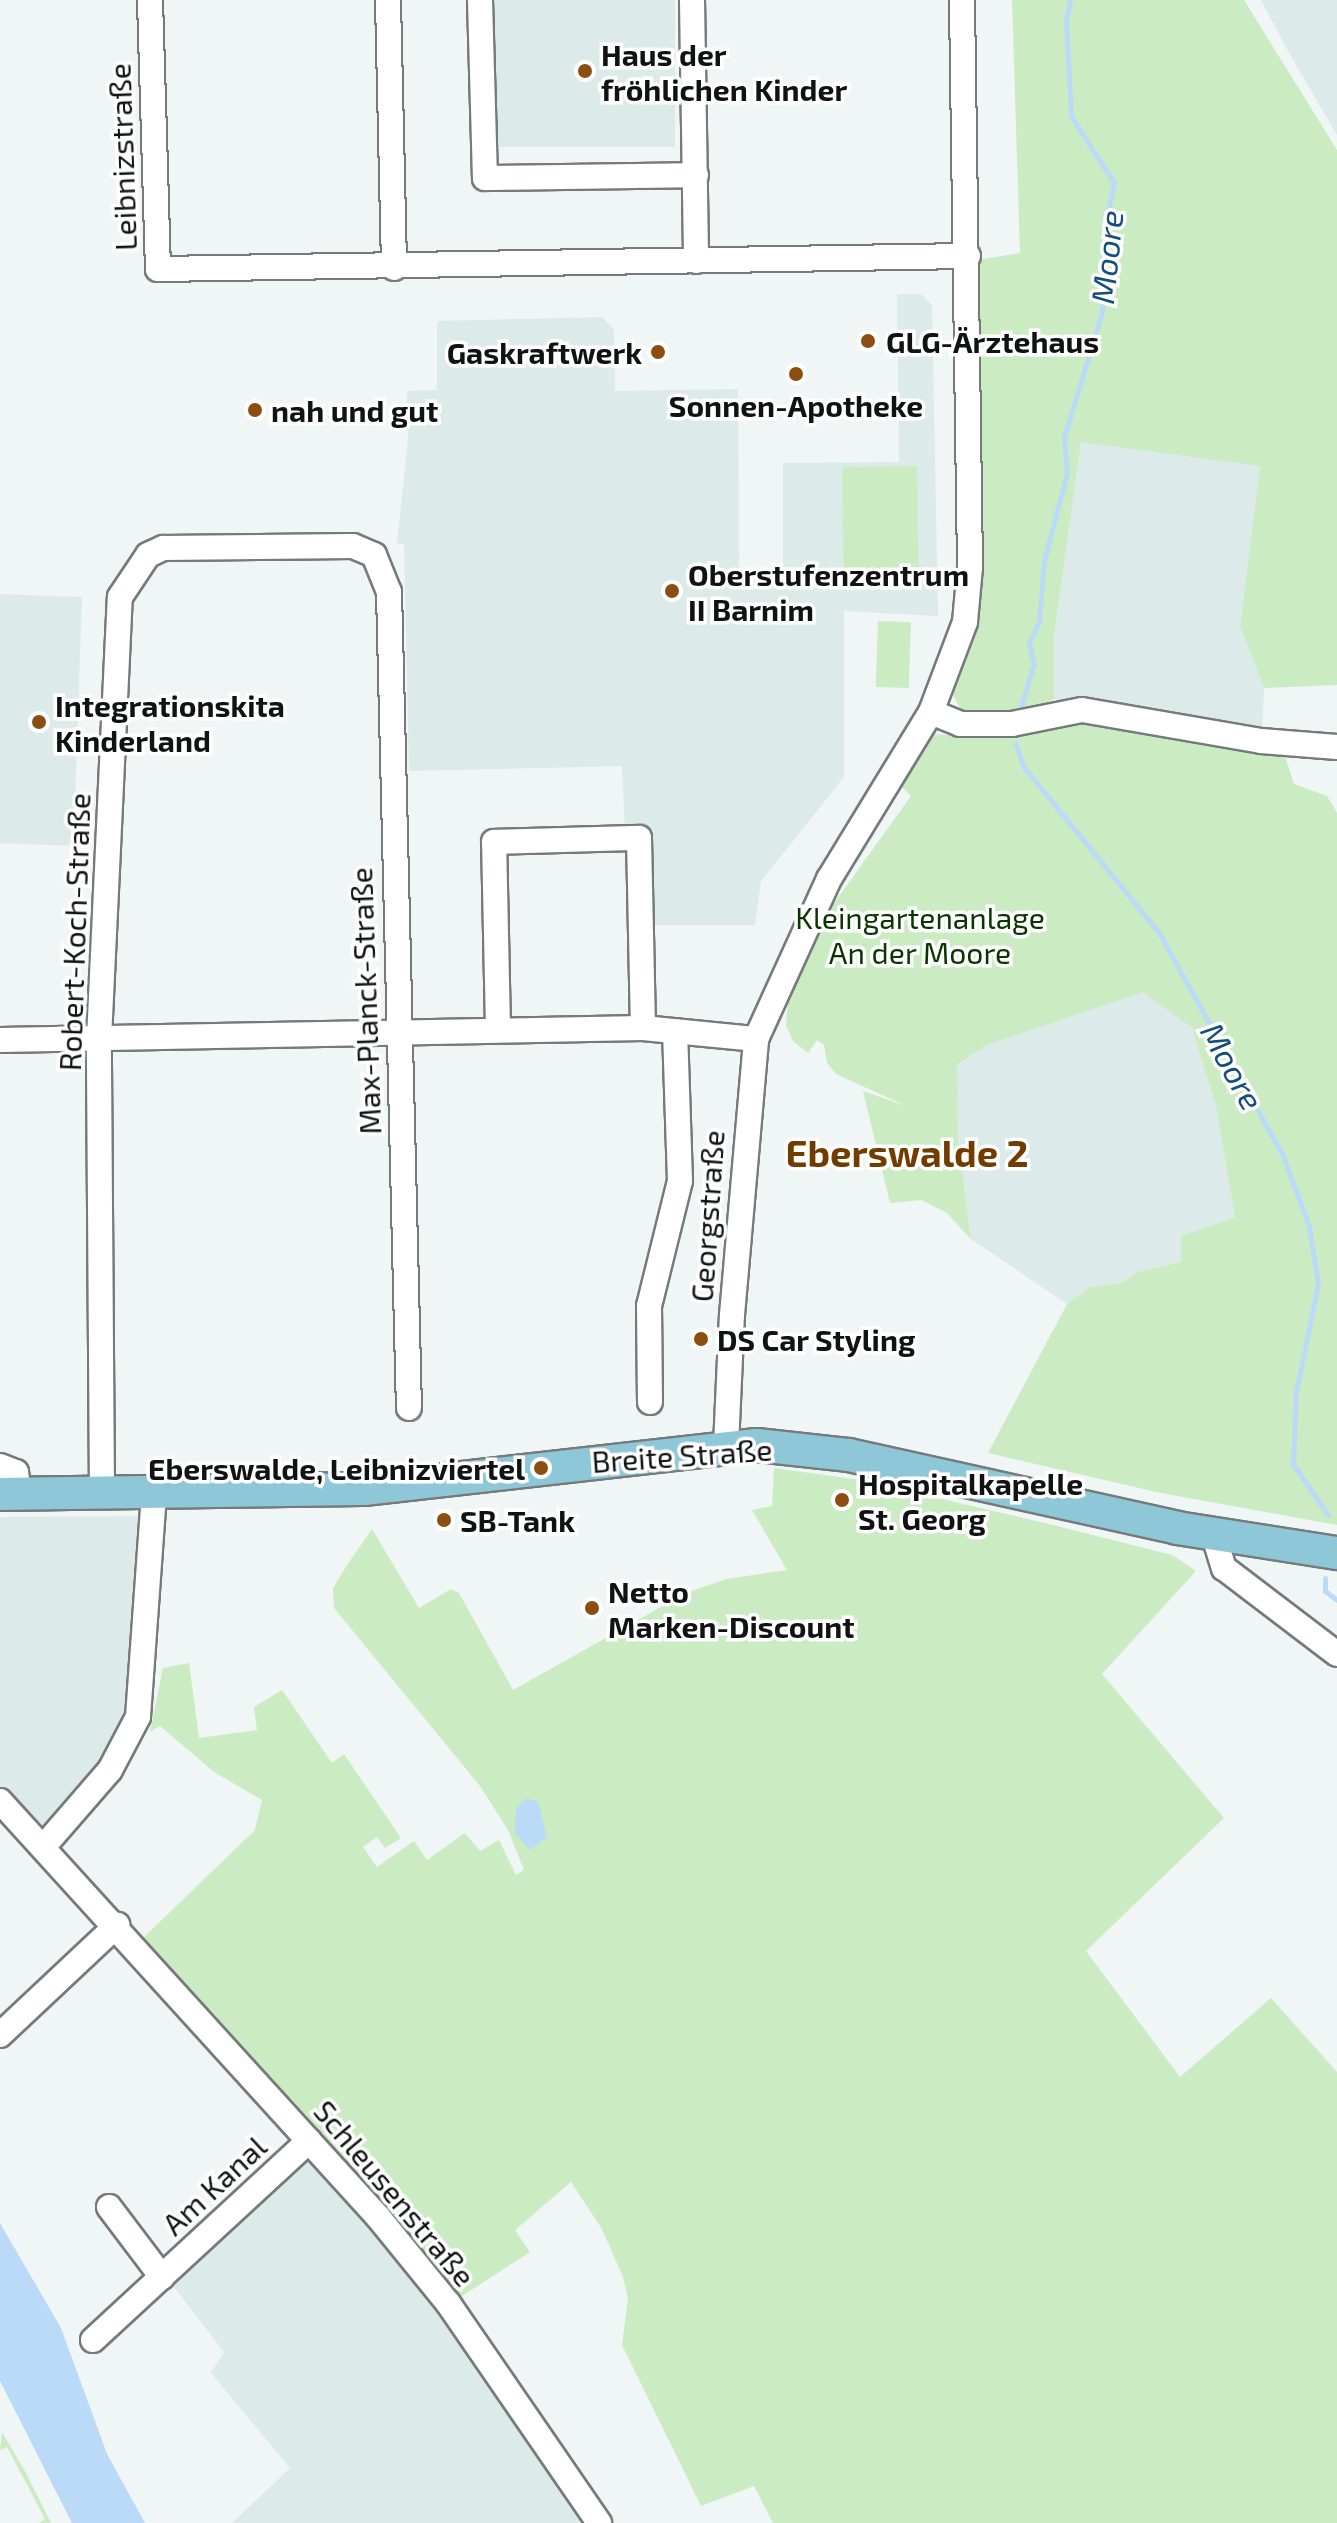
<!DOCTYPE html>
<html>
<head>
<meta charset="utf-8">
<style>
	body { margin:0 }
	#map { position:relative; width:1337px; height:2523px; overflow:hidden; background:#f0f5f5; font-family:"Exo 2",sans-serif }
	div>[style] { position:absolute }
	.built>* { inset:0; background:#dceae9; transform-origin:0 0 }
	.green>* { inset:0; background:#cbebc3; transform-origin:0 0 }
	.water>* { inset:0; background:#badaf8 }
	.stream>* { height:5px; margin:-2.5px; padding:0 2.5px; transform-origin:2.5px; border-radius:2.5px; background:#badaf8 }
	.roads { filter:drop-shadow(2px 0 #767a7a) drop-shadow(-2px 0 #767a7a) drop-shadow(0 2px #767a7a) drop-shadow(0 -2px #767a7a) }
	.minor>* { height:24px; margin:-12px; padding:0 12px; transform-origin:12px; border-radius:12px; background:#fff }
	.major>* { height:32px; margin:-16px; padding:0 16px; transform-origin:16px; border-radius:16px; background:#8ec7d7 }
	.dots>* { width:22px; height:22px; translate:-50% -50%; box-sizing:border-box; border:4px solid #fff; border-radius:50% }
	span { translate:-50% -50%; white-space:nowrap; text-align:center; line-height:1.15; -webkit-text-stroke:7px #fff; paint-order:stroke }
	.poi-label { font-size:30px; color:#111212; font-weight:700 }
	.left { translate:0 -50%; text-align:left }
	.right { translate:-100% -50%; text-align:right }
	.street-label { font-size:30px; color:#111212 }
	.park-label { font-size:30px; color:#093600 }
	.water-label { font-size:32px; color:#134e7c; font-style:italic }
	.district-label { font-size:38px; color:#723b00; font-weight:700 }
</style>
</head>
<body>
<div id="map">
	<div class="built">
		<div style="left:492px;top:0;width:183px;height:147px"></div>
		<div style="clip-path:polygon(1261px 0,1337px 0,1337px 135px,1289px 53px)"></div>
		<div style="clip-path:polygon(897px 294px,921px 294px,932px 305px,938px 616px,844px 611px,844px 777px,761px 881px,755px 925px,655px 925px,653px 829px,625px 829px,622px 766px,409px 771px,404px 544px,397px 544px,408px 439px,407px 391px,437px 390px,437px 321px,602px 317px,614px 330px,615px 391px,738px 389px,739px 572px,783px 572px,783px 463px,899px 462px)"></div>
		<div style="clip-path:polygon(1081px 441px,1261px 466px,1240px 627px,1264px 688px,1262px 730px,1054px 699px,1054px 636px)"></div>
		<div style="left:82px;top:597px;width:249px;height:82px;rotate:92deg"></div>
		<div style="clip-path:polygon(1143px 991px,1192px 1028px,1216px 1107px,1235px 1217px,1181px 1236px,1181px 1262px,1137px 1272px,1121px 1283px,1090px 1287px,1067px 1304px,971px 1239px,958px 1138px,957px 1066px,987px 1045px)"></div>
		<div style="clip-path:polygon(147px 1516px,135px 1697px,103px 1764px,50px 1825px,39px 1828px,0 1791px,0 1517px)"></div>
		<div style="clip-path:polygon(307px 2149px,411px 2261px,585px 2523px,232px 2523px,290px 2468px,211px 2373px,224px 2352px,168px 2279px)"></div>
	</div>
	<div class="green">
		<div style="clip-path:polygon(1012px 0,1244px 0,1337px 150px,1337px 685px,1264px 688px,1240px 627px,1260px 466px,1081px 442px,1054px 636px,1054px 699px,1028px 712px,963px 714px,950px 689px,970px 629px,977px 260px,1020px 253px)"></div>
		<div style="left:917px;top:466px;width:121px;height:75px;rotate:89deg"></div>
		<div style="left:878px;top:621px;width:33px;height:66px;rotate:2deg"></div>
		<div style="clip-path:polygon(1067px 719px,1284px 753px,1294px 784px,1327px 796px,1337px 813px,1337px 1525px,1161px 1493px,988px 1453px,1067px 1304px,1090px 1287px,1121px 1283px,1137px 1272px,1181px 1262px,1181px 1236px,1235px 1217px,1216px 1107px,1192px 1028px,1143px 992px,987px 1045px,957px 1065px,958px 1138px,971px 1239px,946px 1212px,921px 1200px,890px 1203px,863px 1091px,906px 1106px,836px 1074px,827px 1063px,824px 1045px,817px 1040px,808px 1053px,793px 1041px,786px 1025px,789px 992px,827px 913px,911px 796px,901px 786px,930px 734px,1011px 738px)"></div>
		<div style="clip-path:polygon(774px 1468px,861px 1480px,1053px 1525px,1172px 1555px,1196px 1571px,1102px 1674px,1224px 1818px,1086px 1951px,1180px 2077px,1271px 1998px,1337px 2072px,1337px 2523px,773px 2523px,754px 2486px,701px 2506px,622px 2345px,628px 2298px,623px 2277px,602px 2229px,571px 2182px,515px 2230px,530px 2252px,459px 2298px,415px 2240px,142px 1939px,255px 1830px,262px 1800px,214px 1772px,160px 1726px,150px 1732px,163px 1668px,189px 1663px,199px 1738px,257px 1730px,254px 1707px,282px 1690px,332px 1763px,344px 1754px,401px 1838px,385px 1848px,377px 1837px,363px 1847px,377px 1867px,414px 1841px,427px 1860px,465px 1833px,480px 1851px,499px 1840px,516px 1875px,524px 1870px,508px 1830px,480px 1786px,334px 1608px,333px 1588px,347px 1565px,372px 1529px,419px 1608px,451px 1589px,459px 1593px,513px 1690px,686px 1593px,726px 1579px,787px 1570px,752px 1510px,772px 1506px)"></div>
		<div style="clip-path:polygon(2px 2432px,26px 2473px,51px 2523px,39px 2523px,45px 2519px,7px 2447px,0 2450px)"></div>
	</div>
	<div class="water">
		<div style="clip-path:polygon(527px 1798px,538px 1802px,547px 1837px,530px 1850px,515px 1833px,516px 1808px)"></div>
		<div style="clip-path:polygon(0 2223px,61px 2328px,107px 2454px,145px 2523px,72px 2523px,0 2381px)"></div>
	</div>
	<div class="stream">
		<div style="left:1021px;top:706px;width:44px;rotate:-72.8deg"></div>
		<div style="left:1034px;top:664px;width:21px;rotate:-104deg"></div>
		<div style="left:1029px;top:644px;width:24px;rotate:-66deg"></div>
		<div style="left:1039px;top:622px;width:61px;rotate:-85.3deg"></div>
		<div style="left:1044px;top:561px;width:91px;rotate:-75.4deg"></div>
		<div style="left:1067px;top:473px;width:36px;rotate:-95deg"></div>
		<div style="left:1064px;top:437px;width:131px;rotate:-73.1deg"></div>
		<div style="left:1102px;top:312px;width:82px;rotate:-88.6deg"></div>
		<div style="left:1104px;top:230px;width:48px;rotate:-78deg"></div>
		<div style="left:1114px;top:183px;width:80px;rotate:-122.7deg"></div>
		<div style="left:1071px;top:116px;width:95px;rotate:-93deg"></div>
		<div style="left:1066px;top:21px;width:21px;rotate:-79deg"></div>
		<div style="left:1016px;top:744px;width:23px;rotate:72deg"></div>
		<div style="left:1023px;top:766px;width:215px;rotate:50.8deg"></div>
		<div style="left:1159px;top:933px;width:255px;rotate:60.9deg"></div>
		<div style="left:1283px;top:1156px;width:75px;rotate:69.6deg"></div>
		<div style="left:1309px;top:1226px;width:59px;rotate:81.2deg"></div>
		<div style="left:1318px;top:1284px;width:110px;rotate:101.5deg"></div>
		<div style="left:1296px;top:1392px;width:72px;rotate:92.4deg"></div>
		<div style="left:1293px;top:1464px;width:62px;rotate:55.5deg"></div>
		<div style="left:1325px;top:1578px;width:13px;rotate:90deg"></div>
		<div style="left:1325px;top:1591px;width:15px;rotate:37deg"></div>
	</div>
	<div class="roads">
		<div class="minor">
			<div style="left:150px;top:0;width:269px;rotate:88.3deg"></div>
			<div style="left:158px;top:269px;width:810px;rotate:-0.92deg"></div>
			<div style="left:388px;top:0;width:268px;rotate:88.7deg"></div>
			<div style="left:480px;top:0;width:178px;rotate:88.4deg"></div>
			<div style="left:485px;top:178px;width:211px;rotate:-0.8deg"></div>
			<div style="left:692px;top:0;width:261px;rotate:89.1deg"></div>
			<div style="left:931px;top:712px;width:31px;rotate:22deg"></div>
			<div style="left:960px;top:724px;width:52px"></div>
			<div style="left:1012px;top:724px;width:71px;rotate:-11.3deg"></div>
			<div style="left:1082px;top:710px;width:182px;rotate:9.8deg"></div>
			<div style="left:1261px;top:741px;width:76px;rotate:4.5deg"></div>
			<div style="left:498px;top:1029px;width:187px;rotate:-91.2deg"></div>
			<div style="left:494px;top:842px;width:145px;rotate:-1.6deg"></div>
			<div style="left:639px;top:838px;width:190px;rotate:88.8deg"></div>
			<div style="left:0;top:1040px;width:643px;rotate:-1.07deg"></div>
			<div style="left:643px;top:1028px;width:114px;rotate:5.6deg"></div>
			<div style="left:650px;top:1402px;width:96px;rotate:-90.6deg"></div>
			<div style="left:649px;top:1306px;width:129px;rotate:-76.1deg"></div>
			<div style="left:680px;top:1181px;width:150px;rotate:-91.9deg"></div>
			<div style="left:726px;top:1446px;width:131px;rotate:-87.4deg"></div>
			<div style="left:732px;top:1315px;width:277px;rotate:-85deg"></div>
			<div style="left:756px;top:1039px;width:176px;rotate:-65.5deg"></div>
			<div style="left:829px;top:879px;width:196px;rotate:-58.6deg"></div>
			<div style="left:931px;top:712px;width:96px;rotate:-69.3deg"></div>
			<div style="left:965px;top:622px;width:55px;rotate:-84.8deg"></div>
			<div style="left:970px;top:567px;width:567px;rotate:-90.81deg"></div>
			<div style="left:0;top:1466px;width:17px;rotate:21deg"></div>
			<div style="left:16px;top:1472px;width:22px;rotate:82deg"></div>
			<div style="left:102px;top:1493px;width:454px;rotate:-90.4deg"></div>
			<div style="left:99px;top:1039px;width:442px;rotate:-87.3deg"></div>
			<div style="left:120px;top:597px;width:50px;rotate:-56.3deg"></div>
			<div style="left:148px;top:555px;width:17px;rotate:-25deg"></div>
			<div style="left:163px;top:548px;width:190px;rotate:-0.6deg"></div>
			<div style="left:353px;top:546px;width:23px;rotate:23deg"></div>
			<div style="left:374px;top:555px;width:40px;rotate:68deg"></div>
			<div style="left:389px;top:592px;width:816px;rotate:88.6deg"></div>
			<div style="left:1214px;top:1536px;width:34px;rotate:73deg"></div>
			<div style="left:1224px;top:1568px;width:142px;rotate:37.3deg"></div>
			<div style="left:0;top:1801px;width:562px;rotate:47.74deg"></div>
			<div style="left:378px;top:2217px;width:111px;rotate:50.9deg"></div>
			<div style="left:448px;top:2303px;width:267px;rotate:55.5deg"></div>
			<div style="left:45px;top:1845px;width:99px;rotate:-49.1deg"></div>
			<div style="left:110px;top:1770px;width:60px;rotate:-62.2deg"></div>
			<div style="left:138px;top:1717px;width:225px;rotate:-85.9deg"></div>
			<div style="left:0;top:2035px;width:161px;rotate:-43.2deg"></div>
			<div style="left:109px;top:2207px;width:88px;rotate:52.9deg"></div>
			<div style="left:93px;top:2340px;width:294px;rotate:-42.7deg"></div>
		</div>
		<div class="major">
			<div style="left:0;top:1494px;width:364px;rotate:-0.8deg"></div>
			<div style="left:364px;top:1489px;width:395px;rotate:-6.4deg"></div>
			<div style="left:757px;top:1445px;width:93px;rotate:6.2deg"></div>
			<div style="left:849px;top:1455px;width:336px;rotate:12.5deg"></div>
			<div style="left:1177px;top:1528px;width:162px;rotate:8.9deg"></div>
		</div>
	</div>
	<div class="dots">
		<div style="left:585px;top:71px;background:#8b4e10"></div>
		<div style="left:868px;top:341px;background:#8b4e10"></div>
		<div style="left:658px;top:352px;background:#8b4e10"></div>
		<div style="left:796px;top:374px;background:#8b4e10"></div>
		<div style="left:255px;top:410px;background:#8b4e10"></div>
		<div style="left:672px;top:591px;background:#8b4e10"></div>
		<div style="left:39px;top:722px;background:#8b4e10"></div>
		<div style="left:701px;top:1339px;background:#8b4e10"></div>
		<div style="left:541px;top:1468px;background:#8b4e10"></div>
		<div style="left:842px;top:1500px;background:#8b4e10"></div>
		<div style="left:444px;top:1520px;background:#8b4e10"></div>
		<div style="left:592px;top:1608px;background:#8b4e10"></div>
	</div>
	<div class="poi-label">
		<span class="left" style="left:601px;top:71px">Haus der<br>fröhlichen Kinder</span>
		<span class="left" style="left:886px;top:341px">GLG-Ärztehaus</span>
		<span class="right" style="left:642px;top:352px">Gaskraftwerk</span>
		<span style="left:796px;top:405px">Sonnen-Apotheke</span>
		<span class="left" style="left:271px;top:410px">nah und gut</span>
		<span class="left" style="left:688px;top:591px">Oberstufenzentrum<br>II Barnim</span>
		<span class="left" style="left:55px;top:722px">Integrationskita<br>Kinderland</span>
		<span class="left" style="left:717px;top:1339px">DS Car Styling</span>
		<span class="right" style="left:525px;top:1468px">Eberswalde, Leibnizviertel</span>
		<span class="left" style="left:858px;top:1500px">Hospitalkapelle<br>St. Georg</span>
		<span class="left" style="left:460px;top:1520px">SB-Tank</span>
		<span class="left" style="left:608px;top:1608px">Netto<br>Marken-Discount</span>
	</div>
	<div class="street-label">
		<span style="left:122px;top:157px;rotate:-92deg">Leibnizstraße</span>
		<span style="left:74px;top:932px;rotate:-88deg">Robert-Koch-Straße</span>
		<span style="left:365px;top:1001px;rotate:-92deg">Max-Planck-Straße</span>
		<span style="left:707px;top:1216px;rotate:-86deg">Georgstraße</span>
		<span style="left:682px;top:1455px;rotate:-4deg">Breite Straße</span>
		<span style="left:214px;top:2185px;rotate:-43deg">Am Kanal</span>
		<span style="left:395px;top:2193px;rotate:50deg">Schleusenstraße</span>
	</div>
	<div class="park-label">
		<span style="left:920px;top:934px">Kleingartenanlage<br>An der Moore</span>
	</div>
	<div class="water-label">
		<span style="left:1106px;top:257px;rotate:-84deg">Moore</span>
		<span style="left:1233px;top:1066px;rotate:61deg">Moore</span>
	</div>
	<div class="district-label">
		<span style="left:907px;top:1153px">Eberswalde 2</span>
	</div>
</div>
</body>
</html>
